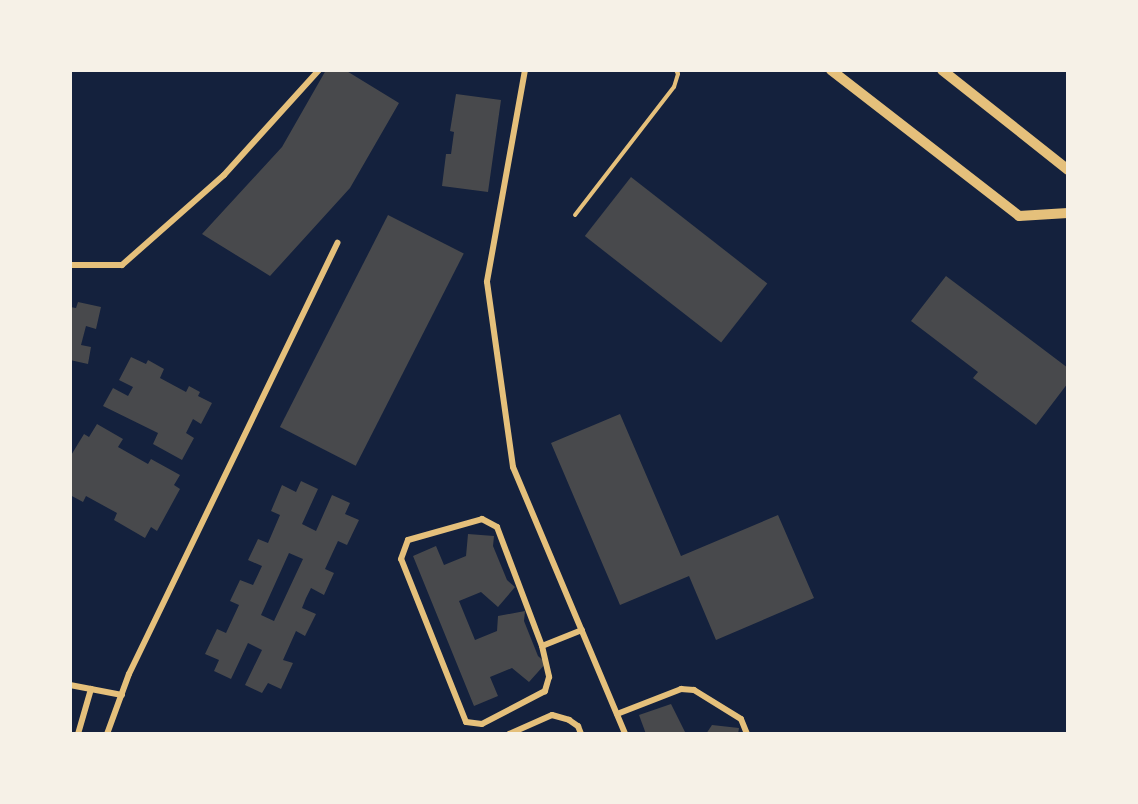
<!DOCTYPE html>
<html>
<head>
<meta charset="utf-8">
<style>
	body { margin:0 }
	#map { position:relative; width:1138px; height:804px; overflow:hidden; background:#14213d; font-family:"DM Sans",sans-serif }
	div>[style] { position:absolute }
	.building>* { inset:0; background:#48494c; transform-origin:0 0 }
	.path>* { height:4px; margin:-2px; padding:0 2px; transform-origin:2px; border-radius:2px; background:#e5c07b }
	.minor>* { height:6px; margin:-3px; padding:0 3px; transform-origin:3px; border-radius:3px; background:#e5c07b }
	.tertiary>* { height:10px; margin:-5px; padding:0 5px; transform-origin:5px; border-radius:5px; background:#e5c07b }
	span { translate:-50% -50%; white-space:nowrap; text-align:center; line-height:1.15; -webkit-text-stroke:4.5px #f6f1e7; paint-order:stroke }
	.frame { position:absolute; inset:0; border:72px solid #f6f1e7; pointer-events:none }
</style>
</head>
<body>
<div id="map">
	<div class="building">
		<div style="clip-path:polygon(326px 70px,345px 70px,399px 103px,350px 188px,270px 276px,202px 234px,282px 147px)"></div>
		<div style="clip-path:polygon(456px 94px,501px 100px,488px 192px,442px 186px,446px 154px,451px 154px,454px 132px,450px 131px)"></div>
		<div style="left:631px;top:177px;width:173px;height:75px;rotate:38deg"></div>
		<div style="left:388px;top:215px;width:85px;height:238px;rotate:27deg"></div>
		<div style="clip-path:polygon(946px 276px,1068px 368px,1068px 383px,1036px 425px,973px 378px,978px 372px,911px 321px)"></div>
		<div style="clip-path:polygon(78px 302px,101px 307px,96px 329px,86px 326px,81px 345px,91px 347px,88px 364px,70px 360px,70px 307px,76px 308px)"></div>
		<div style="clip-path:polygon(131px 357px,146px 364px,148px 360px,164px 369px,160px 378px,186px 392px,189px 386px,200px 392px,198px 396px,212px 403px,201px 424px,193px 419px,186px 433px,194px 438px,182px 460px,153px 444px,158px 433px,103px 406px,113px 388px,128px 396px,133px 387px,119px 380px)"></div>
		<div style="clip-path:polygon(620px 414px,681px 556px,778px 515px,814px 598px,716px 640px,689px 576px,620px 605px,551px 443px)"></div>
		<div style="clip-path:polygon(97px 424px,123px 439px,118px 447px,148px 464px,151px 459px,180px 475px,174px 485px,180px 489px,157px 531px,151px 527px,145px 538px,114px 520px,117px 513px,86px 496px,83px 502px,70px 495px,70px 457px,84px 434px,89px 437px)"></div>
		<div style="clip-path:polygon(evenodd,301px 481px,318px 489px,302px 524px,316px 531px,332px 495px,350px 503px,345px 514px,359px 520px,347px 545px,338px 541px,325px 569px,334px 573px,324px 595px,311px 588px,306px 598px,302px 608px,316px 614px,305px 636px,296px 631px,283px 660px,293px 663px,281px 689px,268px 683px,262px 693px,245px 685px,262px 650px,248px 643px,231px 679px,214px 671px,219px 660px,205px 654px,217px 629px,226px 633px,239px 605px,230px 601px,240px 580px,253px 585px,262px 566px,248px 560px,258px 539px,268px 543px,280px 515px,271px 511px,282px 485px,296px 492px,301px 481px,289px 553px,303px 559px,274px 621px,261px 615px,289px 553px)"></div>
		<div style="clip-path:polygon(468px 534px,494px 536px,493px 546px,507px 580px,515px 587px,498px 607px,481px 592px,459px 601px,475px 640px,497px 631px,498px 616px,525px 611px,524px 621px,538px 656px,546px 663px,529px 682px,512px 668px,490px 677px,498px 696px,474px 706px,413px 556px,436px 546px,444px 565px,466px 556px)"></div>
		<div style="clip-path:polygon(671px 704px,686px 734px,646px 734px,639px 715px)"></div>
		<div style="clip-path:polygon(712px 725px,739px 728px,738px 734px,706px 734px)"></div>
	</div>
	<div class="path">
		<div style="left:575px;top:215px;width:162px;rotate:-52.3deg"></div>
		<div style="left:674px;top:87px;width:14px;rotate:-73deg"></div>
		<div style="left:678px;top:74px;width:4px;rotate:-117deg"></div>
	</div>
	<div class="minor">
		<div style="left:525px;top:70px;width:215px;rotate:100.2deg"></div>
		<div style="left:487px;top:282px;width:187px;rotate:82deg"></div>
		<div style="left:513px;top:467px;width:290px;rotate:67.2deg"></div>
		<div style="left:70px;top:265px;width:52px"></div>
		<div style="left:122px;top:265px;width:136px;rotate:-41.4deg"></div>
		<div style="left:224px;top:175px;width:142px;rotate:-47.9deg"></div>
		<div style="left:482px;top:519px;width:17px;rotate:28deg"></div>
		<div style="left:497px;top:527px;width:127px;rotate:69.3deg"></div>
		<div style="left:542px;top:646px;width:32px;rotate:77deg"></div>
		<div style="left:549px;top:677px;width:15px;rotate:106deg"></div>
		<div style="left:545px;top:691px;width:71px;rotate:152.4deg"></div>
		<div style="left:482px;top:724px;width:16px;rotate:-173deg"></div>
		<div style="left:466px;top:722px;width:175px;rotate:-111.7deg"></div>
		<div style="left:401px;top:559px;width:20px;rotate:-70deg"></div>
		<div style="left:408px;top:540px;width:77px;rotate:-15.8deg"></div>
		<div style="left:542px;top:646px;width:43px;rotate:-21.8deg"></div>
		<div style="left:70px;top:685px;width:53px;rotate:10.9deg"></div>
		<div style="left:617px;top:714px;width:69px;rotate:-21.3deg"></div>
		<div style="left:681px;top:689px;width:13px;rotate:4deg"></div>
		<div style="left:694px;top:690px;width:55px;rotate:31.7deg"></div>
		<div style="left:741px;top:719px;width:16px;rotate:68deg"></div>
		<div style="left:78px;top:734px;width:47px;rotate:-73.9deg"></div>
		<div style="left:107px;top:734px;width:64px;rotate:-69.9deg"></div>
		<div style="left:129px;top:674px;width:479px;rotate:-64.2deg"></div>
		<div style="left:509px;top:734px;width:47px;rotate:-23.8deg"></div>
		<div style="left:552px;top:715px;width:18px;rotate:16deg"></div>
		<div style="left:569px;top:720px;width:11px;rotate:34deg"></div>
		<div style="left:578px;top:726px;width:9px;rotate:69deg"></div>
	</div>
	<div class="tertiary">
		<div style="left:831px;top:70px;width:238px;rotate:37.8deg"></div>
		<div style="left:1019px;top:216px;width:49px;rotate:-3.5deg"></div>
		<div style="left:942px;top:70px;width:161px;rotate:38.4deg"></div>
	</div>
	<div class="frame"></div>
</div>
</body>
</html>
